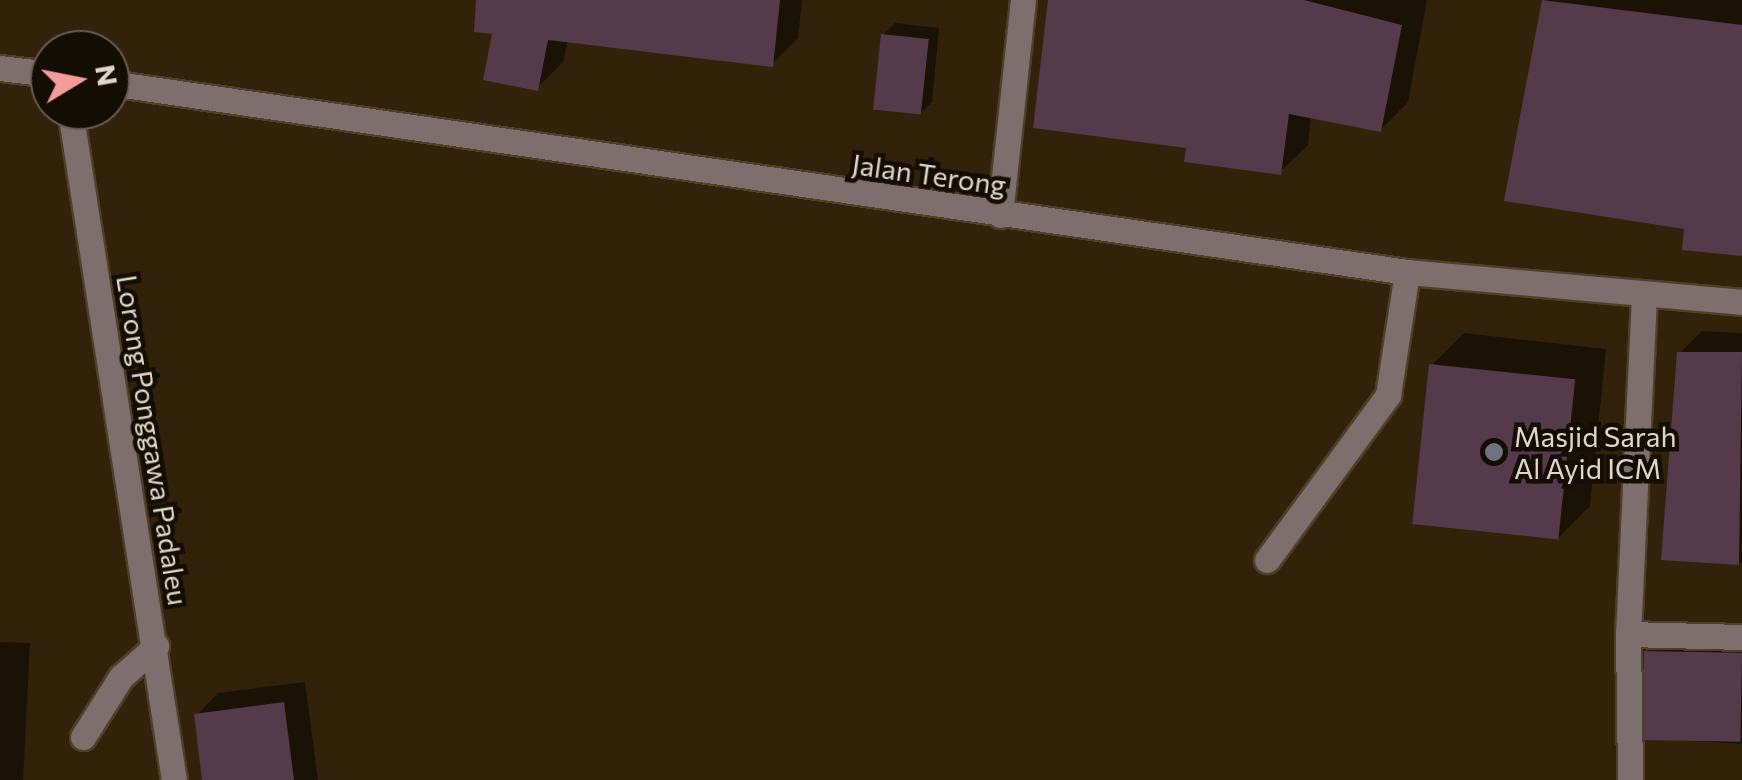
<!DOCTYPE html>
<html>
<head>
<meta charset="utf-8">
<style>
	body { margin:0 }
	#map { position:relative; width:1742px; height:780px; overflow:hidden; background:#32220a; font-family:Commissioner,sans-serif }
	div>[style] { position:absolute }
	.shadow>* { inset:0; background:#0007 }
	.building>* { inset:0; background:#543a4b; transform-origin:0 0 }
	.roads { filter:drop-shadow(2px 0 #4e3f28) drop-shadow(-2px 0 #4e3f28) drop-shadow(0 2px #4e3f28) drop-shadow(0 -2px #4e3f28) }
	.minor>* { height:25px; margin:-12.5px; padding:0 12.5px; transform-origin:12.5px; border-radius:12.5px; background:#7e6e6e }
	.dots>* { width:28px; height:28px; translate:-50% -50%; box-sizing:border-box; border:5px solid #140d04; border-radius:50% }
	span { translate:-50% -50%; white-space:nowrap; text-align:center; line-height:1.15; -webkit-text-stroke:9px #140d04; paint-order:stroke }
	.street-label { font-size:28px; color:#e1d6c8 }
	.poi-label { font-size:28px; color:#e1d6c8 }
	.left { translate:0 -50%; text-align:left }
	.north { position:absolute; left:30px; top:30px; width:100px; height:100px; box-sizing:border-box; background:#140d04; border:2px solid #665d52; border-radius:50%; rotate:80deg; font-size:28px; font-weight:700; line-height:40px; text-align:center; color:#e1d6c8 }
	.north::after { content:''; display:block; margin:auto; width:35px; height:45px; background:#f59b9c; clip-path:polygon(50% 0,100% 100%,50% 72%,0 100%) }
</style>
</head>
<body>
<div id="map">
	<div class="shadow">
		<div style="clip-path:polygon(501px 0,802px 0,798px 38px,772px 64px,568px 40px,563px 62px,537px 88px)"></div>
		<div style="clip-path:polygon(1050px 0,1427px 0,1408px 102px,1381px 129px,1311px 116px,1308px 145px,1280px 172px,1188px 145px)"></div>
		<div style="clip-path:polygon(1544px 0,1742px 0,1742px 254px,1687px 227px,1507px 199px)"></div>
		<div style="clip-path:polygon(895px 23px,939px 28px,932px 102px,921px 113px,883px 35px)"></div>
		<div style="clip-path:polygon(1702px 331px,1742px 333px,1742px 563px,1664px 558px,1680px 353px)"></div>
		<div style="clip-path:polygon(1464px 333px,1606px 349px,1590px 506px,1558px 538px,1432px 365px)"></div>
		<div style="clip-path:polygon(1669px 630px,1742px 633px,1742px 744px,1648px 738px,1647px 652px)"></div>
		<div style="clip-path:polygon(0 642px,30px 643px,23px 780px,0 780px)"></div>
		<div style="clip-path:polygon(305px 682px,318px 780px,204px 780px,197px 715px,218px 693px)"></div>
	</div>
	<div class="building">
		<div style="clip-path:polygon(476px 0,780px 0,773px 67px,548px 40px,538px 91px,483px 80px,492px 34px,474px 32px)"></div>
		<div style="clip-path:polygon(1048px 0,1304px 0,1402px 25px,1381px 132px,1289px 114px,1281px 175px,1184px 162px,1186px 148px,1033px 128px)"></div>
		<div style="clip-path:polygon(1542px 0,1742px 25px,1742px 256px,1682px 250px,1684px 229px,1504px 201px)"></div>
		<div style="left:881px;top:34px;width:48px;height:76px;rotate:6deg"></div>
		<div style="clip-path:polygon(1677px 352px,1742px 352px,1739px 565px,1661px 560px)"></div>
		<div style="left:1429px;top:364px;width:147px;height:161px;rotate:6deg"></div>
		<div style="left:1644px;top:651px;width:98px;height:89px;rotate:1deg"></div>
		<div style="clip-path:polygon(284px 702px,294px 780px,202px 780px,194px 714px)"></div>
	</div>
	<div class="roads">
		<div class="minor">
			<div style="left:0;top:68px;width:50px;rotate:6.8deg"></div>
			<div style="left:110px;top:83px;width:1311px;rotate:8.29deg"></div>
			<div style="left:1407px;top:272px;width:336px;rotate:5.1deg"></div>
			<div style="left:70px;top:110px;width:678px;rotate:81.18deg"></div>
			<div style="left:1000px;top:215px;width:216px;rotate:-83.9deg"></div>
			<div style="left:1644px;top:296px;width:338px;rotate:92.7deg"></div>
			<div style="left:1628px;top:634px;width:114px;rotate:1.5deg"></div>
			<div style="left:1267px;top:560px;width:205px;rotate:-53.7deg"></div>
			<div style="left:1388px;top:395px;width:124px;rotate:-81.2deg"></div>
			<div style="left:1628px;top:634px;width:146px;rotate:89.2deg"></div>
			<div style="left:83px;top:737px;width:71px;rotate:-57.7deg"></div>
			<div style="left:121px;top:677px;width:47px;rotate:-41.5deg"></div>
		</div>
	</div>
	<div class="dots">
		<div style="left:1494px;top:452px;background:#6b7280"></div>
	</div>
	<div class="street-label">
		<span style="left:929px;top:174px;rotate:8deg">Jalan Terong</span>
		<span style="left:153px;top:440px;rotate:81deg">Lorong Ponggawa Padaleu</span>
	</div>
	<div class="poi-label">
		<span class="left" style="left:1514px;top:452px">Masjid Sarah<br>Al Ayid ICM</span>
	</div>
	<div class="north">N</div>
</div>
</body>
</html>
